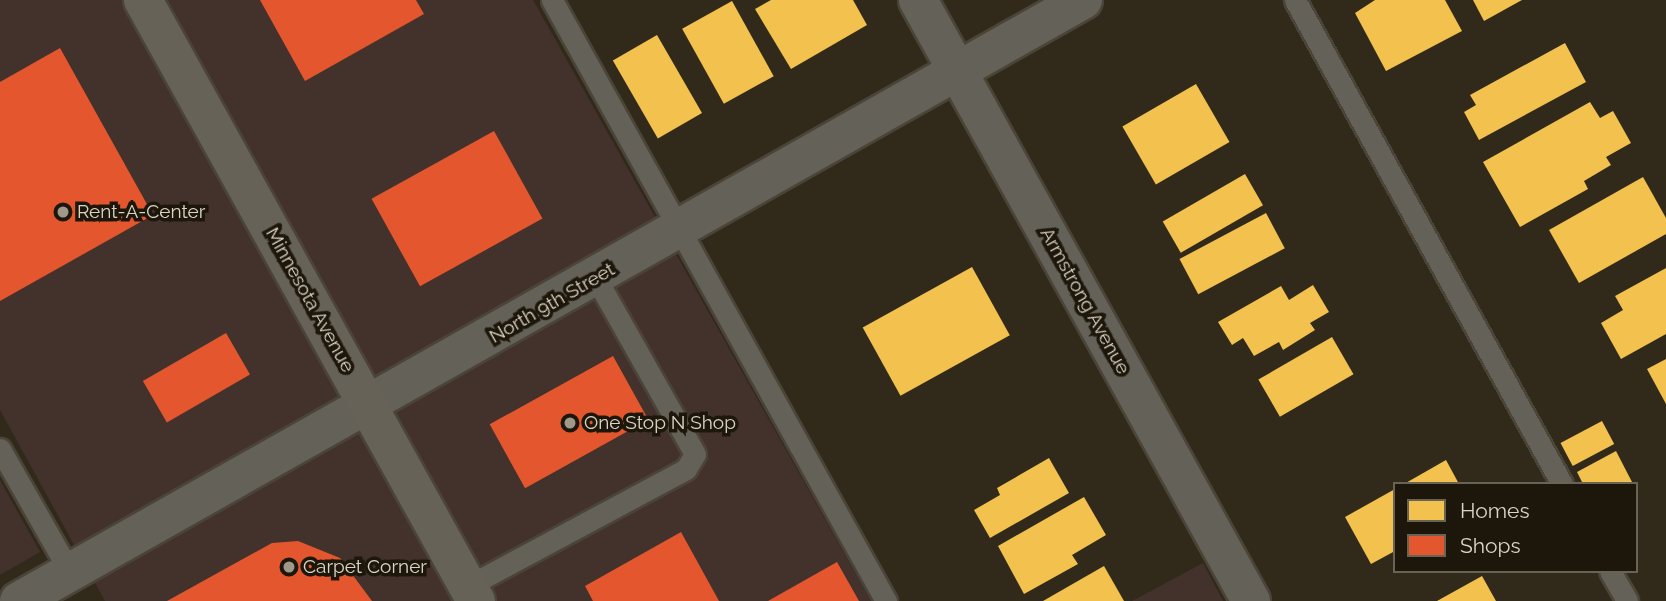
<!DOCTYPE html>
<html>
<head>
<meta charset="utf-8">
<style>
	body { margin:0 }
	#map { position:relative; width:1666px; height:601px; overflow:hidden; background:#312a1b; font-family:Raleway,sans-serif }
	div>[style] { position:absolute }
	.commercial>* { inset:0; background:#43312c }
	.homes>* { inset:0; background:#f2c14e; transform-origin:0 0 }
	.shops>* { inset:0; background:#e4572e; transform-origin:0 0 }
	.roads { filter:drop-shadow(2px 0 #4b4438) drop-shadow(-2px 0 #4b4438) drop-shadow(0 2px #4b4438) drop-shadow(0 -2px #4b4438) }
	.lane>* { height:21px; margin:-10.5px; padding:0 10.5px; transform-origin:10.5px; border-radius:10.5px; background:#646159 }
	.street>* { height:38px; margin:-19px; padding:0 19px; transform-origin:19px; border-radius:19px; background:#646159 }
	.secondary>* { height:38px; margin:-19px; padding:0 19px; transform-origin:19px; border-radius:19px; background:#676258 }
	.dots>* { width:19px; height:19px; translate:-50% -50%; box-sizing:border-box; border:4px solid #1d170b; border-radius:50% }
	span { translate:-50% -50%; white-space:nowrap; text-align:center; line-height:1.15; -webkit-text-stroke:7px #1d170b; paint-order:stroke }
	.poi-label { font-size:19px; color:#dbd4c4 }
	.left { translate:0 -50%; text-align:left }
	.street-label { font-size:19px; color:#dbd4c4 }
	.legend { position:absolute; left:1393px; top:482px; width:245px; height:91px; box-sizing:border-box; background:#1d170b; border:2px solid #696355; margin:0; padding:9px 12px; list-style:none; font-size:21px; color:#dbd4c4 }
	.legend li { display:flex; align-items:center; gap:14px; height:35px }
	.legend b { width:35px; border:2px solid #696355 }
</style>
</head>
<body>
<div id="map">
	<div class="commercial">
		<div style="clip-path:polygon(0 0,533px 0,871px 601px,105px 601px,0 410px)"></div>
		<div style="clip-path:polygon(0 480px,40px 552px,0 575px)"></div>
		<div style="clip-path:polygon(1203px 563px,1223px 601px,1132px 601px)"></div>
	</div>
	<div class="homes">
		<div style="clip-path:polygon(771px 0,853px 0,867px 25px,791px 69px,755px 9px)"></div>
		<div style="clip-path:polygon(1375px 0,1445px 0,1462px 31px,1386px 71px,1355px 13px)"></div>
		<div style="clip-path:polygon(1473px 0,1522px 0,1484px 21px)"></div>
		<div style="left:732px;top:1px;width:86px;height:57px;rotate:61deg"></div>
		<div style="left:657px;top:35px;width:90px;height:51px;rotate:60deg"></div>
		<div style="clip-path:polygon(1565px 43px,1586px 82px,1479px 140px,1464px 112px,1476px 105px,1470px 95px)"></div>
		<div style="left:1196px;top:84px;width:67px;height:85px;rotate:60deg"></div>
		<div style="clip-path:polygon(1590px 102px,1600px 118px,1613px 111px,1631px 143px,1606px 157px,1611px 165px,1584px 181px,1588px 189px,1520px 227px,1483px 162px)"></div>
		<div style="left:1245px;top:174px;width:36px;height:95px;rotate:60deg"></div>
		<div style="clip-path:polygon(1643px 177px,1666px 218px,1666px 234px,1579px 283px,1549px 230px)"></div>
		<div style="left:1266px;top:213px;width:40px;height:98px;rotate:62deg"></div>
		<div style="left:972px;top:267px;width:78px;height:125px;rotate:61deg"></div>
		<div style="clip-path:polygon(1666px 268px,1666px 334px,1621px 359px,1601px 323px,1623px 310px,1615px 296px)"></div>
		<div style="clip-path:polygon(1313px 285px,1329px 312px,1310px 323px,1315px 330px,1283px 350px,1279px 342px,1254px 356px,1243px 338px,1232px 345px,1218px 322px,1281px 286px,1289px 300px)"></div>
		<div style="left:1332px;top:337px;width:43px;height:85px;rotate:60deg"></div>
		<div style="clip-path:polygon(1666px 359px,1666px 404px,1647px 369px)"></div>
		<div style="left:1602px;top:421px;width:26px;height:47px;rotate:62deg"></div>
		<div style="clip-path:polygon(1616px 451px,1632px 482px,1583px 484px,1577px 472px)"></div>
		<div style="clip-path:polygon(1049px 458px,1069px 493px,990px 538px,974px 510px,1000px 495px,997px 488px)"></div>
		<div style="clip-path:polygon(1446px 460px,1459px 484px,1404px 484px)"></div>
		<div style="clip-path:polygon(1395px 489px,1395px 551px,1371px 564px,1345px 517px)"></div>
		<div style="clip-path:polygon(1084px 497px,1106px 535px,1072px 555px,1078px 564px,1024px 594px,998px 546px)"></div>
		<div style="clip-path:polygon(1104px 566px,1124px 601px,1043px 601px)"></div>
		<div style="clip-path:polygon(1482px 576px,1496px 601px,1437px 601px)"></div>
	</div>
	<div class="shops">
		<div style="clip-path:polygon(260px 0,416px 0,424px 14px,305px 81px)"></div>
		<div style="clip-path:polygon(60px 48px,153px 215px,0 301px,0 82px)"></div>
		<div style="left:494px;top:131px;width:100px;height:140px;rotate:61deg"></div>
		<div style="left:226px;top:333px;width:48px;height:96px;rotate:60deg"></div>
		<div style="left:613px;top:356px;width:73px;height:141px;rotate:61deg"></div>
		<div style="clip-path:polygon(681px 532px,719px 601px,593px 601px,585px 586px)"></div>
		<div style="clip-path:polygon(298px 541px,340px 558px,372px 601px,167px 601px,272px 543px)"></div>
		<div style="clip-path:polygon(837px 562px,859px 601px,768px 601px)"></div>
	</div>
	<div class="roads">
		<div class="lane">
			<div style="left:552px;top:0;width:688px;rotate:60.94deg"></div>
			<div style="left:1295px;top:0;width:553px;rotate:61.12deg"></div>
			<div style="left:0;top:449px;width:142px;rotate:60.4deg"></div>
			<div style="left:1610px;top:571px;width:34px;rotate:60deg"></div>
			<div style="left:468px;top:586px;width:247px;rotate:-28.2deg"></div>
			<div style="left:686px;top:469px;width:17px;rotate:-59deg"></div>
			<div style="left:695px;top:454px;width:202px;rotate:-119.4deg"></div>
		</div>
		<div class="street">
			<div style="left:918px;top:0;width:687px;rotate:61.01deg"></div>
			<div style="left:19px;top:601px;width:1222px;rotate:-29.46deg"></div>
		</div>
		<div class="secondary">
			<div style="left:143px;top:0;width:687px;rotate:61.01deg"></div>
		</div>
	</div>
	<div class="dots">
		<div style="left:63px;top:212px;background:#a09889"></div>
		<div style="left:570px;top:423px;background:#a09889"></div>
		<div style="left:289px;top:567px;background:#a09889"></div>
	</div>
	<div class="poi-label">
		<span class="left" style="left:77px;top:212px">Rent-A-Center</span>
		<span class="left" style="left:584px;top:423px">One Stop N Shop</span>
		<span class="left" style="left:303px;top:567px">Carpet Corner</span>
	</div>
	<div class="street-label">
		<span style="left:310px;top:300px;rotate:61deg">Minnesota Avenue</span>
		<span style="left:1085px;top:301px;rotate:61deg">Armstrong Avenue</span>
		<span style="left:552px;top:303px;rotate:-30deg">North 9th Street</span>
	</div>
	<ul class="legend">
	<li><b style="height:19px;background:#f2c14e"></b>Homes</li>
	<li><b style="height:19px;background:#e4572e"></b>Shops</li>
	</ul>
</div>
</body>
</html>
